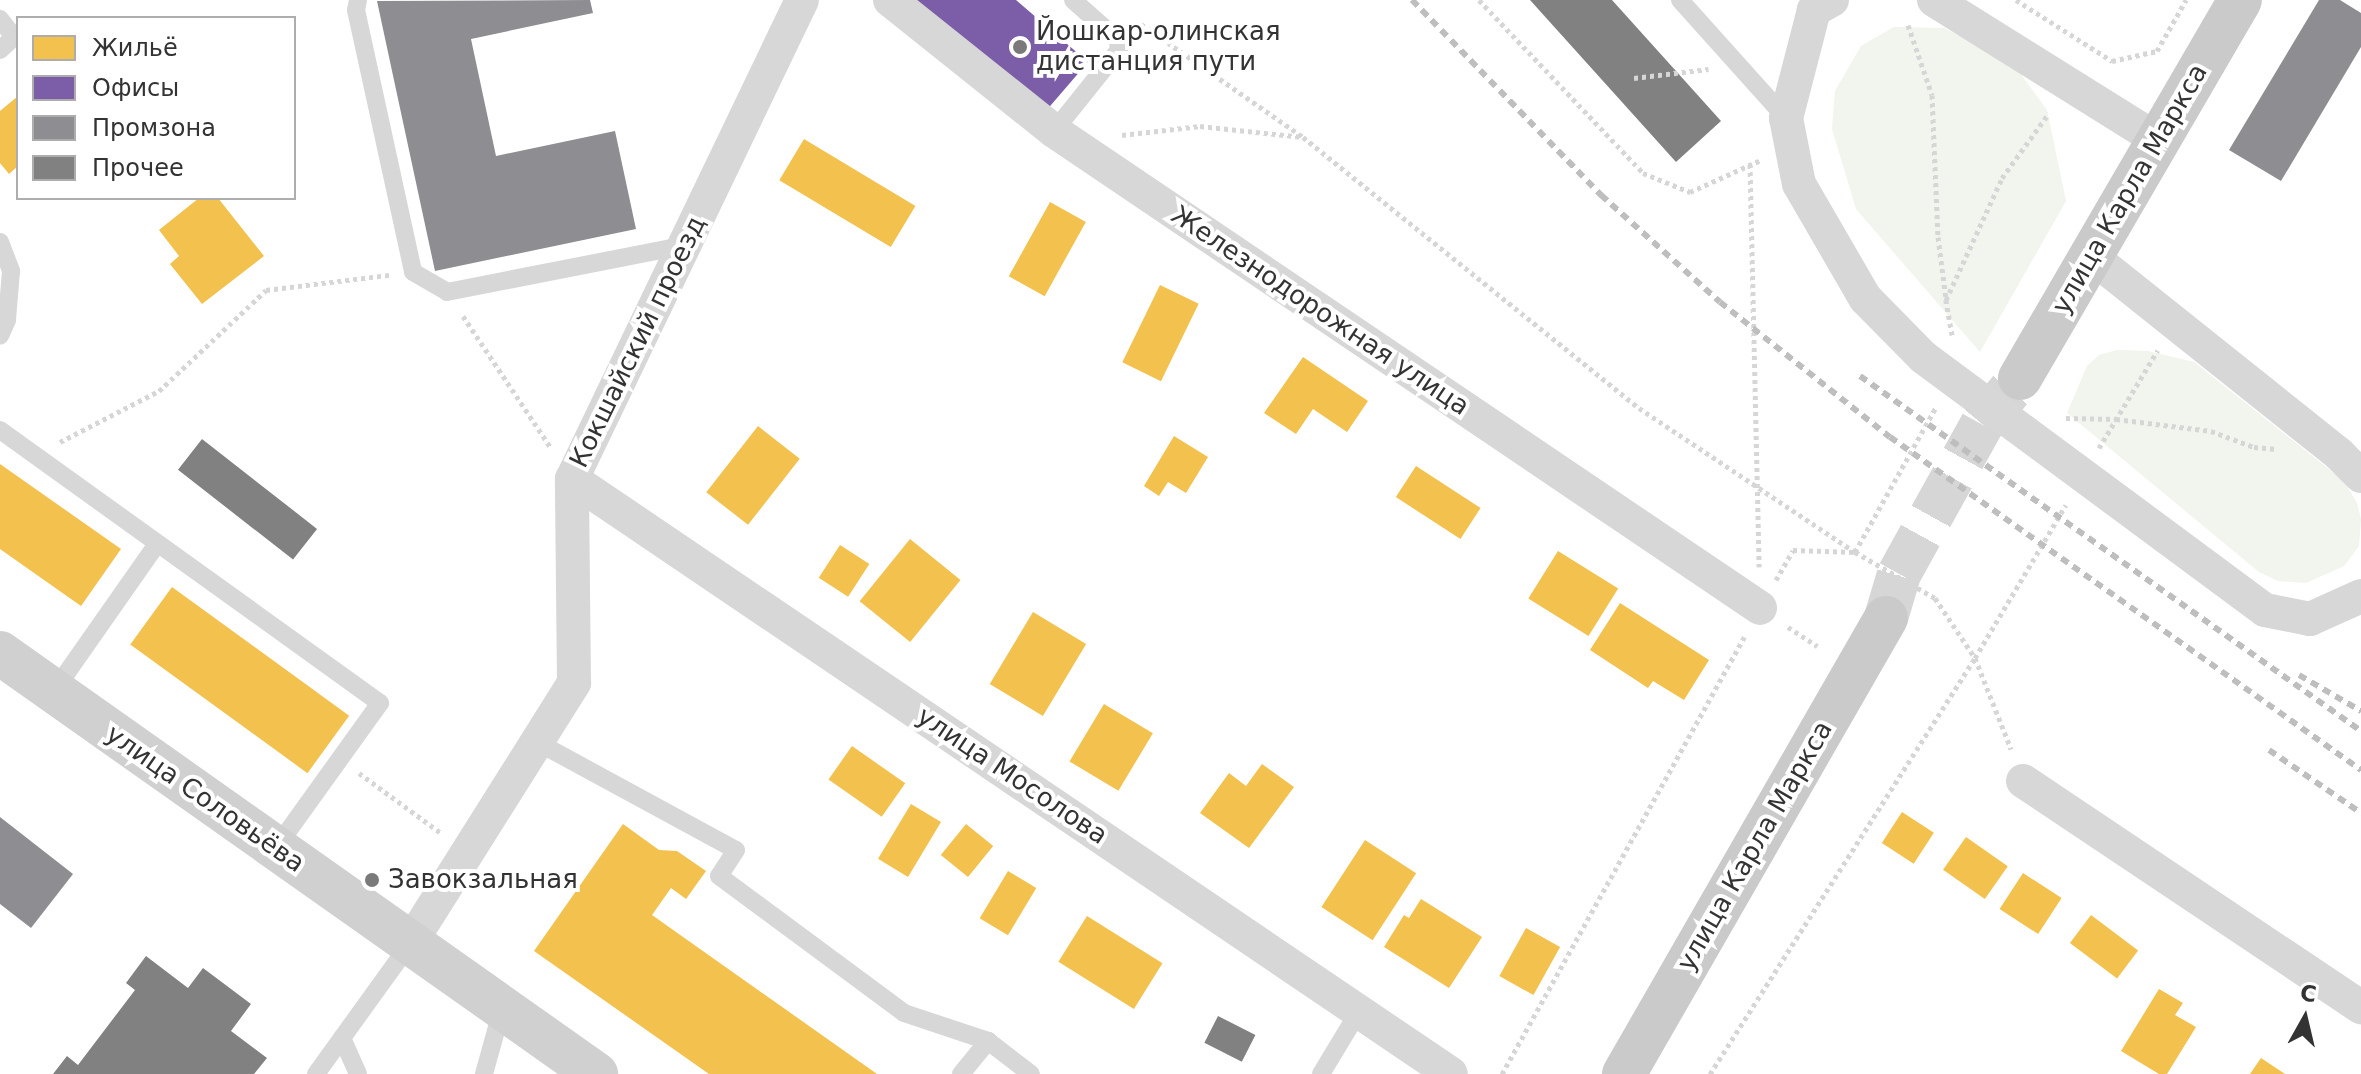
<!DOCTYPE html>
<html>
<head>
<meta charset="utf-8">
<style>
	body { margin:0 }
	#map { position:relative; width:2361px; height:1074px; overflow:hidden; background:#fff; font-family:"DejaVu Sans",sans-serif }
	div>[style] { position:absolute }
	.green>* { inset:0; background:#f1f5ed }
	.homes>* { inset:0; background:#f2c14e; transform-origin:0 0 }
	.offices>* { inset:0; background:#7b5ea7 }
	.industry>* { inset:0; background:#8d8d92 }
	.building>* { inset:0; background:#818181; transform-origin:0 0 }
	.primary-tunnel>* { height:44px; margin-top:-22px; transform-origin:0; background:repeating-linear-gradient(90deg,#d6d6d6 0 44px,transparent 0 66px) }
	.path>* { height:5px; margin-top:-2.5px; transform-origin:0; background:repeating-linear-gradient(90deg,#d6d6d6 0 4px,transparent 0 8px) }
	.lane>* { height:18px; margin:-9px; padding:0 9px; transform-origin:9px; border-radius:9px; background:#d7d7d7 }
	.street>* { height:34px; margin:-17px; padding:0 17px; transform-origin:17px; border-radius:17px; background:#d7d7d7 }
	.secondary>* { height:44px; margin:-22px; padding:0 22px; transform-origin:22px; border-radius:22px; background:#d0d0d0 }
	.primary>* { height:44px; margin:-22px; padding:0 22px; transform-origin:22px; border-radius:22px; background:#cacaca }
	.rail>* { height:6px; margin-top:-3px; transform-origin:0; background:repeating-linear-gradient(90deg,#bebebe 0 8px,transparent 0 14px) }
	.dots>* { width:22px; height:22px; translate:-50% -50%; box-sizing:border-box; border:4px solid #fff; border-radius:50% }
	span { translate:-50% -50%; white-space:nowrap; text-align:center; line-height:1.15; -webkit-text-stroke:8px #fff; paint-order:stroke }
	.poi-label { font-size:26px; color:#333 }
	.left { translate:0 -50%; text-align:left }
	.street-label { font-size:26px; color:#333 }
	.legend { position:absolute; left:16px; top:16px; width:280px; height:184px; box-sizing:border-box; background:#fff; border:2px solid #adadad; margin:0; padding:10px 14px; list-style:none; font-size:24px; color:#333 }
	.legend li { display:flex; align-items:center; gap:16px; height:40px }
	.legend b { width:40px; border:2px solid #adadad }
	.north { position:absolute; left:2265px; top:978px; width:80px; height:80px; -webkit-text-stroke:6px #fff; paint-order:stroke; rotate:8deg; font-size:22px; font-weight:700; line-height:32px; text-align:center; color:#333 }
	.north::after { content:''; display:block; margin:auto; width:28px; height:36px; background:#333; clip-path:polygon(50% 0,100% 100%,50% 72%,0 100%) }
</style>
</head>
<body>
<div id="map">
	<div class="green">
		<div style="clip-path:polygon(1894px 27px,1944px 28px,2012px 62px,2047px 110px,2066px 201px,1980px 352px,1856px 209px,1832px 129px,1835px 91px,1861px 46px)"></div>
		<div style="clip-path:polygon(2117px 350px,2148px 351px,2194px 362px,2344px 481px,2357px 503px,2361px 519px,2359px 546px,2344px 566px,2306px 583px,2278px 581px,2259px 572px,2067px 413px,2087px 366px,2099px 355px)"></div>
	</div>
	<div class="homes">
		<div style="clip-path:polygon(18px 96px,18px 166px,9px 174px,0 163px,0 111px)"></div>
		<div style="left:804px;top:139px;width:130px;height:48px;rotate:31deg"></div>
		<div style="clip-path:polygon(199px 198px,218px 198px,264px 256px,202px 304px,170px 264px,179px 256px,159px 230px)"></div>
		<div style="left:1050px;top:202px;width:41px;height:85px;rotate:29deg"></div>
		<div style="left:1160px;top:285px;width:43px;height:86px;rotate:26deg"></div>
		<div style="clip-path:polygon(1303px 357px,1368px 401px,1347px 432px,1313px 409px,1296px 434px,1264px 413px)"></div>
		<div style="left:758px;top:426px;width:53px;height:84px;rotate:38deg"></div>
		<div style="clip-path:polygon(1174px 436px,1208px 457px,1186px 493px,1168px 482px,1159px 496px,1144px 486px)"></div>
		<div style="clip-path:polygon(0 464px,121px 549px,81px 606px,0 549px)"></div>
		<div style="left:1416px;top:466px;width:77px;height:37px;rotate:33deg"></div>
		<div style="left:910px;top:539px;width:65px;height:80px;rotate:39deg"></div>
		<div style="left:840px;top:545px;width:35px;height:39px;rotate:33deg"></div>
		<div style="left:1558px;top:551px;width:71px;height:56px;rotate:32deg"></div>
		<div style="left:172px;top:587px;width:219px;height:71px;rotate:36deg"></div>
		<div style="clip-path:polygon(1620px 603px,1709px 660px,1684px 700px,1653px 681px,1648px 688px,1590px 650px)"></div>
		<div style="left:1033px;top:612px;width:62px;height:84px;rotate:31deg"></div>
		<div style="left:1104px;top:704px;width:57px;height:67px;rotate:31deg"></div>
		<div style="left:852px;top:746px;width:65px;height:41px;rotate:35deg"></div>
		<div style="clip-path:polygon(1262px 764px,1294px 787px,1249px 848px,1200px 813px,1229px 773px,1246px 786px)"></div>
		<div style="left:911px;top:804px;width:35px;height:64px;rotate:31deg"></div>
		<div style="left:1902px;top:812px;width:38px;height:37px;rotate:33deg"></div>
		<div style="clip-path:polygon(623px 824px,659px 850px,677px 851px,706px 871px,686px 899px,671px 888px,652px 915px,877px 1074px,709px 1074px,534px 951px)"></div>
		<div style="left:966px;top:824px;width:35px;height:40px;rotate:39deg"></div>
		<div style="left:1966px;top:837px;width:51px;height:40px;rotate:35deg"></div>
		<div style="left:1365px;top:840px;width:61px;height:80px;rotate:33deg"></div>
		<div style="left:1008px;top:871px;width:33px;height:55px;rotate:31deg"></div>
		<div style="left:2023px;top:873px;width:46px;height:43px;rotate:33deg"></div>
		<div style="clip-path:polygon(1421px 899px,1482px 937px,1449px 988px,1384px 947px,1404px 915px,1409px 918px)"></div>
		<div style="left:2091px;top:915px;width:59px;height:35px;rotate:37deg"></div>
		<div style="left:1087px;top:916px;width:89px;height:54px;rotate:32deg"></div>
		<div style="left:1526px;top:928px;width:39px;height:55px;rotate:29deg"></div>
		<div style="clip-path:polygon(2159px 989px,2183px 1003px,2175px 1015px,2196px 1027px,2167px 1074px,2159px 1074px,2121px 1051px)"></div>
		<div style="clip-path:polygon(2261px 1058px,2285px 1074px,2250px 1074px)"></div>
	</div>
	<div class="offices">
		<div style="clip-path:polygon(914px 0,1016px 0,1088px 62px,1045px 112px)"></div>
	</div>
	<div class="industry">
		<div style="clip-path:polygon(590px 0,593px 13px,471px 39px,496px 156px,615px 131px,636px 229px,435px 271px,377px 1px)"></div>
		<div style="clip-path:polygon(2319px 0,2340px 0,2361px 13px,2361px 47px,2281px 181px,2229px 150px)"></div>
		<div style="clip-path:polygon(0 817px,73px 874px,31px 928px,0 904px)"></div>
	</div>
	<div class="building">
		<div style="clip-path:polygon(1530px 0,1612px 0,1721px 121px,1676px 162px)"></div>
		<div style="left:202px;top:439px;width:146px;height:39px;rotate:38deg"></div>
		<div style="clip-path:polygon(146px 956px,188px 988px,203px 968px,251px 1004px,231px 1031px,267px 1058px,254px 1074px,53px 1074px,67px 1056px,78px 1065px,135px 990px,126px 983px)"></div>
		<div style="left:1218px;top:1016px;width:42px;height:30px;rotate:27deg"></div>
	</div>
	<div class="primary-tunnel">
		<div style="left:1886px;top:618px;width:46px;rotate:-73.5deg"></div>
		<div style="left:1899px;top:574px;width:171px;rotate:-61deg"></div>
		<div style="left:1982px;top:424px;width:60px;rotate:-50.4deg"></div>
	</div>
	<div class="path">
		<div style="left:1479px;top:0;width:238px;rotate:46.5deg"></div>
		<div style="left:1643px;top:173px;width:51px;rotate:22deg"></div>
		<div style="left:1690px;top:192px;width:78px;rotate:-24.3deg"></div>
		<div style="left:2016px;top:0;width:114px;rotate:32.4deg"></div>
		<div style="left:2112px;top:61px;width:46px;rotate:-12.5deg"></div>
		<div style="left:2157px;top:51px;width:59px;rotate:-60.4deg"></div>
		<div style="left:1141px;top:24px;width:198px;rotate:34.9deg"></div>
		<div style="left:1303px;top:137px;width:432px;rotate:38.9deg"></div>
		<div style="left:1639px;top:408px;width:260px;rotate:33.7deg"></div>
		<div style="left:1855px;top:552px;width:166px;rotate:-60.8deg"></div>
		<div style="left:1908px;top:25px;width:74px;rotate:71.1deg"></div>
		<div style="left:1932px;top:95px;width:142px;rotate:87.6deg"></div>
		<div style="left:1938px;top:237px;width:63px;rotate:82.6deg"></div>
		<div style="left:1054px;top:33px;width:14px;rotate:-51deg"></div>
		<div style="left:1634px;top:78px;width:75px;rotate:-6.9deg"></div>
		<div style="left:1122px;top:135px;width:79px;rotate:-6.6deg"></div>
		<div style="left:1200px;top:126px;width:104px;rotate:6.1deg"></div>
		<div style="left:1750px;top:164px;width:403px;rotate:88.7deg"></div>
		<div style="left:463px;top:316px;width:159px;rotate:56.3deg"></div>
		<div style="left:1952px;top:335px;width:36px;rotate:-100deg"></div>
		<div style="left:1946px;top:300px;width:134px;rotate:-65.3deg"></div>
		<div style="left:2002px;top:178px;width:80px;rotate:-54.1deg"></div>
		<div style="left:2066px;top:418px;width:50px;rotate:1.1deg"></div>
		<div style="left:2116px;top:419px;width:96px;rotate:7.2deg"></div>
		<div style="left:2211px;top:431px;width:46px;rotate:20.4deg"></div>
		<div style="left:2254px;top:447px;width:23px;rotate:5deg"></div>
		<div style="left:60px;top:442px;width:111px;rotate:-27.3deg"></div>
		<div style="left:159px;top:391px;width:147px;rotate:-43.3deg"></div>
		<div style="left:266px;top:290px;width:124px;rotate:-7deg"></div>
		<div style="left:2099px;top:448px;width:114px;rotate:-59deg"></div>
		<div style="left:1776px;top:580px;width:34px;rotate:-60deg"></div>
		<div style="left:1793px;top:550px;width:62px;rotate:1.8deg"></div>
		<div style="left:1855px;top:552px;width:92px;rotate:29.9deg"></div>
		<div style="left:1935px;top:598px;width:72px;rotate:56.3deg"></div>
		<div style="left:1975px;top:658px;width:98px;rotate:68.4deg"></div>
		<div style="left:1788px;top:627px;width:35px;rotate:33deg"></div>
		<div style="left:359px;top:773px;width:102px;rotate:36.2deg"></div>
		<div style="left:1502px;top:1074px;width:500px;rotate:-61deg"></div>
		<div style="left:1710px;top:1074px;width:493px;rotate:-57.5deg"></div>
		<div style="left:1975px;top:658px;width:178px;rotate:-59.3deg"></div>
	</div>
	<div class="lane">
		<div style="left:358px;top:0;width:10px;rotate:101deg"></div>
		<div style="left:356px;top:10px;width:268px;rotate:77.7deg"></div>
		<div style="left:413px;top:272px;width:39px;rotate:30deg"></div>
		<div style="left:447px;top:292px;width:244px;rotate:-11.1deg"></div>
		<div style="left:1680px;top:0;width:159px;rotate:48.1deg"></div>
		<div style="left:0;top:19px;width:23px;rotate:52deg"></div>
		<div style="left:14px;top:37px;width:19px;rotate:137deg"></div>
		<div style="left:1054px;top:131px;width:104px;rotate:-51.3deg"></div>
		<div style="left:1119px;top:50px;width:10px;rotate:-96deg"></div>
		<div style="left:1118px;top:40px;width:60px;rotate:-138.4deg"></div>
		<div style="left:0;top:242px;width:31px;rotate:69deg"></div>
		<div style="left:11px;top:271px;width:49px;rotate:94.7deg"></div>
		<div style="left:7px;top:320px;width:17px;rotate:114deg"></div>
		<div style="left:0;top:430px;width:468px;rotate:35.7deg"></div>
		<div style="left:380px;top:703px;width:180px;rotate:125.7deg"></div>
		<div style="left:54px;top:691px;width:179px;rotate:-55deg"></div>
		<div style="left:537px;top:742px;width:226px;rotate:28.5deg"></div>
		<div style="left:736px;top:850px;width:31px;rotate:123deg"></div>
		<div style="left:719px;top:876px;width:230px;rotate:36.5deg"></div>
		<div style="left:904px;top:1013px;width:89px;rotate:18.4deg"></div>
		<div style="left:988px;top:1041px;width:54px;rotate:37.5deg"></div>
		<div style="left:342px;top:1038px;width:39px;rotate:66deg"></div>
		<div style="left:316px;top:1074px;width:159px;rotate:-54.2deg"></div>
		<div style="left:484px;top:1074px;width:67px;rotate:-74.5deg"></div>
		<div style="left:961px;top:1074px;width:43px;rotate:-50.7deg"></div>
		<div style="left:1321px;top:1074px;width:74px;rotate:-58.9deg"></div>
	</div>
	<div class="street">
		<div style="left:890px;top:0;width:210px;rotate:38.6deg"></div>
		<div style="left:1054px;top:131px;width:852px;rotate:34.04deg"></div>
		<div style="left:1832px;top:0;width:21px;rotate:151deg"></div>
		<div style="left:1814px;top:10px;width:112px;rotate:104.5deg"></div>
		<div style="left:1786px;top:118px;width:67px;rotate:78.9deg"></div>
		<div style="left:1799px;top:184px;width:132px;rotate:59.9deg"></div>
		<div style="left:1865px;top:298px;width:83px;rotate:45.5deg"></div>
		<div style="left:1923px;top:357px;width:425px;rotate:36.5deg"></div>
		<div style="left:2265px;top:610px;width:46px;rotate:11.3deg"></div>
		<div style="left:2310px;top:619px;width:56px;rotate:-24.3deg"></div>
		<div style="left:1934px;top:0;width:264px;rotate:32deg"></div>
		<div style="left:2091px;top:256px;width:317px;rotate:38.6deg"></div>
		<div style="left:2339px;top:454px;width:31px;rotate:45deg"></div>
		<div style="left:572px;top:479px;width:1061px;rotate:34.09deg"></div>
		<div style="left:2023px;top:781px;width:407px;rotate:33.8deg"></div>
		<div style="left:409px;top:945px;width:310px;rotate:-57.8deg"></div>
		<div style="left:574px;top:683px;width:204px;rotate:-90.6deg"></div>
		<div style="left:572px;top:479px;width:531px;rotate:-64.35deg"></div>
	</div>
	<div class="secondary">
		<div style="left:0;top:653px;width:730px;rotate:35.24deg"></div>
	</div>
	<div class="primary">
		<div style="left:2020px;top:378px;width:437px;rotate:-59.8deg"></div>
		<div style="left:1624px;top:1074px;width:526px;rotate:-60.12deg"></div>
	</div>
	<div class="rail">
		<div style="left:1412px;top:0;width:272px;rotate:45.9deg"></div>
		<div style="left:1601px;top:195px;width:160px;rotate:42deg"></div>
		<div style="left:1720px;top:302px;width:217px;rotate:38.5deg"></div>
		<div style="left:1890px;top:437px;width:577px;rotate:35.26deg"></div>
		<div style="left:1860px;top:376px;width:614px;rotate:35.32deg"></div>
		<div style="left:2299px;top:675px;width:72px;rotate:30.1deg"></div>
		<div style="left:2269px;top:750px;width:112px;rotate:34.4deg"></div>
	</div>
	<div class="dots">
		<div style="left:1020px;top:47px;background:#7a7a7a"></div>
		<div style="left:372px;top:880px;background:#7a7a7a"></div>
	</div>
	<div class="poi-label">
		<span class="left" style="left:1036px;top:47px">Йошкар-олинская<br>дистанция пути</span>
		<span class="left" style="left:388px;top:880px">Завокзальная</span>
	</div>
	<div class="street-label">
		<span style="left:2130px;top:189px;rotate:-60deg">улица Карла Маркса</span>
		<span style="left:1320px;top:311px;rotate:34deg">Железнодорожная улица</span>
		<span style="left:638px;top:342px;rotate:-64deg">Кокшайский проезд</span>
		<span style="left:1012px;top:776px;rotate:34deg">улица Мосолова</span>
		<span style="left:205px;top:799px;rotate:35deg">улица Соловьёва</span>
		<span style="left:1755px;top:846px;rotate:-60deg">улица Карла Маркса</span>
	</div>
	<ul class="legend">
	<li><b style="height:22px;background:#f2c14e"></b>Жильё</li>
	<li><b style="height:22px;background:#7b5ea7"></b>Офисы</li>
	<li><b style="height:22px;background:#8d8d92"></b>Промзона</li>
	<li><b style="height:22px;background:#818181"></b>Прочее</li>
	</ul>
	<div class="north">С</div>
</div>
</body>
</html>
